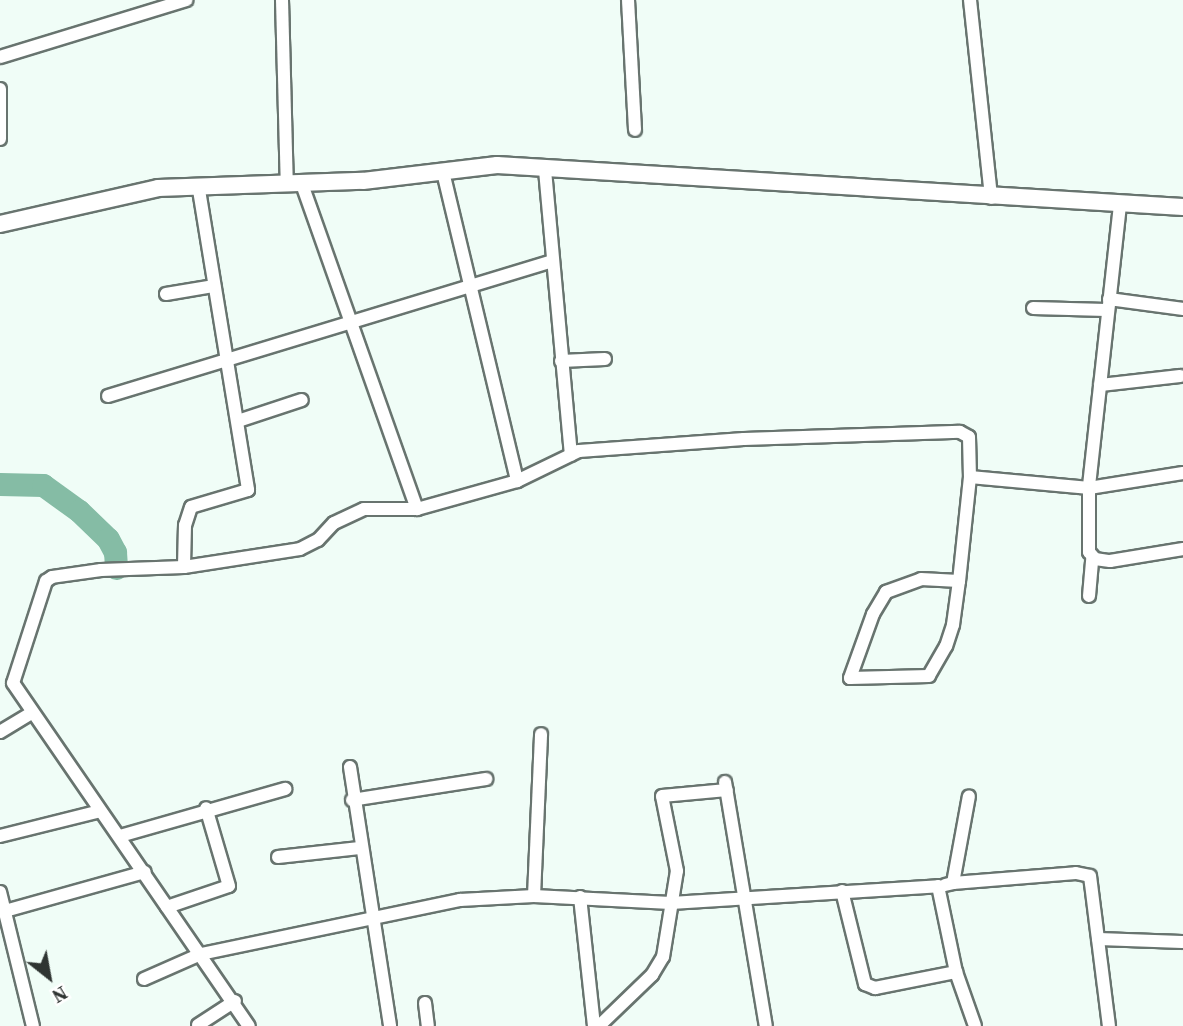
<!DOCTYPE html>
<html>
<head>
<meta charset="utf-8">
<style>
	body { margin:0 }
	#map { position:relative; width:1183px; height:1026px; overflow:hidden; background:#f0fdf7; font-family:"Source Serif 4",serif }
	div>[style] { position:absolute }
	.river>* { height:23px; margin:-11.5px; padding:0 11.5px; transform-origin:11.5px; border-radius:11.5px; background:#85bca5 }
	.roads { filter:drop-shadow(2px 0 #68746f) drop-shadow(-2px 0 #68746f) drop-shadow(0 2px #68746f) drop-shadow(0 -2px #68746f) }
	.minor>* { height:12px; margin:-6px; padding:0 6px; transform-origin:6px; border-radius:6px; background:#fff }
	.tertiary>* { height:16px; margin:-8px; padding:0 8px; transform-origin:8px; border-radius:8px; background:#fff }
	span { translate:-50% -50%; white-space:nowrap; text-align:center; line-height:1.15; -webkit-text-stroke:5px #fff; paint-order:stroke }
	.north { position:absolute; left:14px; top:942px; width:70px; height:70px; -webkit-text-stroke:5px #fff; paint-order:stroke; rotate:149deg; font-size:19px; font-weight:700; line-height:28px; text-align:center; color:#2f3432 }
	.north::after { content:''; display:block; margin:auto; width:24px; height:32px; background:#2f3432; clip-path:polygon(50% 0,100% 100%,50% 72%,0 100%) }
</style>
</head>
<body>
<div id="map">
	<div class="river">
		<div style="left:0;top:484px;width:43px;rotate:1.3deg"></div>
		<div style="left:43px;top:485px;width:44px;rotate:35.8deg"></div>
		<div style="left:79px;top:511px;width:40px;rotate:44deg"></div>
		<div style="left:108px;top:539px;width:15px;rotate:62deg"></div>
		<div style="left:115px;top:552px;width:16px;rotate:86deg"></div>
	</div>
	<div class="roads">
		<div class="minor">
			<div style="left:282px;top:0;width:185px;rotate:88.5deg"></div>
			<div style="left:628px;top:0;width:130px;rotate:86.9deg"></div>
			<div style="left:970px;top:0;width:199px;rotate:83.9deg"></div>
			<div style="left:0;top:57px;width:195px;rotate:-17deg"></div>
			<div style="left:0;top:89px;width:50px;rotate:90deg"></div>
			<div style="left:545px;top:170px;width:286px;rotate:84.8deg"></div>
			<div style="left:443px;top:172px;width:318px;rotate:76.5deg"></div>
			<div style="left:517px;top:481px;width:69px;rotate:-25.8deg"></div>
			<div style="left:579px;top:451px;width:165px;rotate:-4.2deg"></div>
			<div style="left:744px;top:439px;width:216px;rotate:-1.9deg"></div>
			<div style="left:960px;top:432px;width:10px;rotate:29deg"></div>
			<div style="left:969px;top:437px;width:40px;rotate:88.6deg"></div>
			<div style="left:970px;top:477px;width:105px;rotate:96deg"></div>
			<div style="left:959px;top:581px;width:44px;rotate:97.8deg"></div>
			<div style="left:953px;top:625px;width:22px;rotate:108deg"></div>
			<div style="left:946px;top:646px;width:34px;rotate:120deg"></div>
			<div style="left:929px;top:676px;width:79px;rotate:178.5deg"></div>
			<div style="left:850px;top:678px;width:68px;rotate:-70.2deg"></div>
			<div style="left:873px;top:614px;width:26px;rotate:-59deg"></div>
			<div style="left:886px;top:592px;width:37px;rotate:-20deg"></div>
			<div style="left:921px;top:579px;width:38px;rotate:3deg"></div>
			<div style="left:199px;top:190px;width:304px;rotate:80.7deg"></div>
			<div style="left:248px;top:490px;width:59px;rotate:163.4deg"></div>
			<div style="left:191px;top:507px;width:19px;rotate:108deg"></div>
			<div style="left:185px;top:525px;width:42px;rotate:91.4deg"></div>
			<div style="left:184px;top:567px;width:83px;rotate:177.9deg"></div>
			<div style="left:101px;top:570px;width:49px;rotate:171.9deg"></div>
			<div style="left:52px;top:577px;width:7px;rotate:146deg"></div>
			<div style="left:46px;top:581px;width:107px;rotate:107.9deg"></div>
			<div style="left:13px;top:683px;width:416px;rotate:55.5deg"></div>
			<div style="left:1120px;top:205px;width:285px;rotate:96.3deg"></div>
			<div style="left:1089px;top:488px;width:64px;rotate:90deg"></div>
			<div style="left:1089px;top:552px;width:9px;rotate:49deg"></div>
			<div style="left:1095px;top:559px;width:15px;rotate:8deg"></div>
			<div style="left:1110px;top:561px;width:74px;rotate:-9.3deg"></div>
			<div style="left:166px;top:294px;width:49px;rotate:-9.5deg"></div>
			<div style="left:1109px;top:299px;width:75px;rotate:7.7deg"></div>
			<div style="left:1033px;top:308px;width:73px;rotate:1.6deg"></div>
			<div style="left:561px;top:361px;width:44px;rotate:-2.6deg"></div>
			<div style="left:1100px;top:385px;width:81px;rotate:-6.4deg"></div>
			<div style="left:108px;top:396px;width:463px;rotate:-16.9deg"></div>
			<div style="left:238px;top:421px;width:67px;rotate:-18.2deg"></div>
			<div style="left:970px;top:477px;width:120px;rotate:5.3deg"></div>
			<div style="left:1089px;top:488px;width:95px;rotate:-9.1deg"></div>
			<div style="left:417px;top:509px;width:104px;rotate:-15.6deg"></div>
			<div style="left:184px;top:567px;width:117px;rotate:-8.8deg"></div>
			<div style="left:300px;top:549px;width:20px;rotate:-27deg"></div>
			<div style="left:318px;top:540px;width:23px;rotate:-47deg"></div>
			<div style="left:334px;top:523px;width:33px;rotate:-25deg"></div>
			<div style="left:364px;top:509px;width:53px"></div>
			<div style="left:417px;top:509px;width:344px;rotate:-109.5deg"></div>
			<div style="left:1089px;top:596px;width:38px;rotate:-85deg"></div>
			<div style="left:0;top:732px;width:35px;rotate:-31deg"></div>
			<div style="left:350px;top:767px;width:262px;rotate:81.2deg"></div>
			<div style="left:725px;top:782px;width:247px;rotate:80.5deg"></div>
			<div style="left:352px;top:800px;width:136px;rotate:-8.9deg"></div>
			<div style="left:0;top:836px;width:103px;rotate:-14deg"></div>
			<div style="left:120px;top:836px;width:172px;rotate:-15.9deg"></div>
			<div style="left:278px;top:857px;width:82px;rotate:-6.3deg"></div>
			<div style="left:953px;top:883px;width:123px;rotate:-4.6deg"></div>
			<div style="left:1076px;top:873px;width:14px;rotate:12deg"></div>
			<div style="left:1090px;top:876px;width:151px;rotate:82.8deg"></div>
			<div style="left:945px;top:885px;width:8px;rotate:-14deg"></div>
			<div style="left:953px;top:883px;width:88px;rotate:-79.6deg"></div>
			<div style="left:842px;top:891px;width:96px;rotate:76.1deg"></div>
			<div style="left:865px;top:984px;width:11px;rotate:22deg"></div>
			<div style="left:875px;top:988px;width:83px;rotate:-11.2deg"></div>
			<div style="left:0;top:892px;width:138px;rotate:76.2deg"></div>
			<div style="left:534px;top:896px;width:162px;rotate:-87.5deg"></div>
			<div style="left:580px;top:897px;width:130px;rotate:83.8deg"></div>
			<div style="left:167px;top:907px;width:65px;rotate:-18.7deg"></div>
			<div style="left:229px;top:886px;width:81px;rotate:-106.4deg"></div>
			<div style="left:5px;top:911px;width:145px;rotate:-15.6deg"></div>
			<div style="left:1098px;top:939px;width:85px;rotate:2deg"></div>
			<div style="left:144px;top:979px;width:62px;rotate:-23.7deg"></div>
			<div style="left:201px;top:954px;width:265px;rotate:-11.8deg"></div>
			<div style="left:460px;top:900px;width:74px;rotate:-3.1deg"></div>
			<div style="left:534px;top:896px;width:137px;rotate:2.9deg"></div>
			<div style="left:671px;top:903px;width:268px;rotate:-3.6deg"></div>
			<div style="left:938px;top:886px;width:88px;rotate:78.2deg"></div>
			<div style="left:956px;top:972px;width:57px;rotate:70.6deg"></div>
			<div style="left:425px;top:1003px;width:23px;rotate:83deg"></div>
			<div style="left:198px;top:1025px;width:44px;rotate:-33deg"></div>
			<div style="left:599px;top:1026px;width:74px;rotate:-43.9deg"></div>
			<div style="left:652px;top:975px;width:21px;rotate:-59deg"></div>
			<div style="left:663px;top:957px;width:87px;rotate:-80.8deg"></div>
			<div style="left:677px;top:871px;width:76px;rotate:-101.3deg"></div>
			<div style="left:662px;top:796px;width:65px;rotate:-5.3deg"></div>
		</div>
		<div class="tertiary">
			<div style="left:0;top:224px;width:162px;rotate:-12.8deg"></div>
			<div style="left:158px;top:188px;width:205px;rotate:-2deg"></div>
			<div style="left:363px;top:181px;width:135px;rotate:-6.8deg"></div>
			<div style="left:497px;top:165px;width:687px;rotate:3.5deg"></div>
		</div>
	</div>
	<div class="north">N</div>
</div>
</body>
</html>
